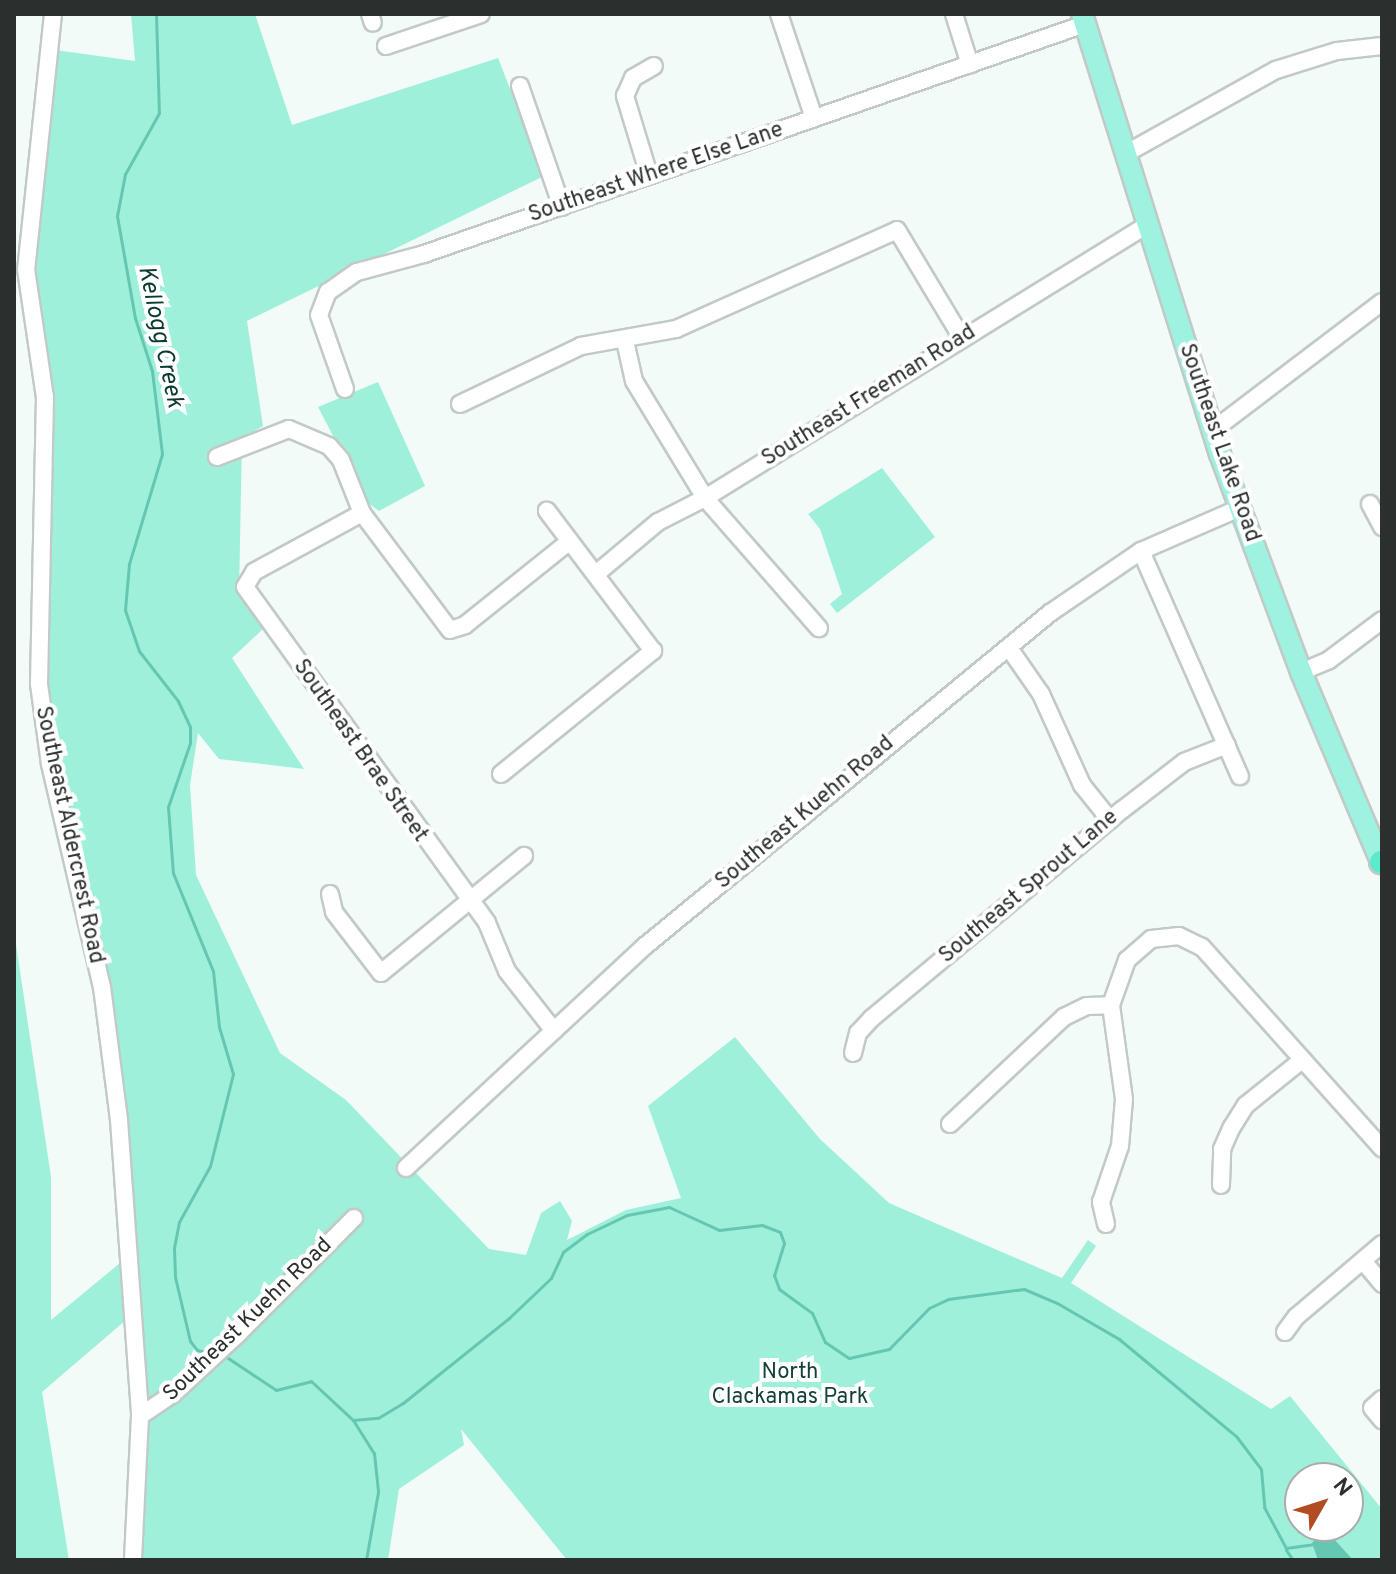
<!DOCTYPE html>
<html>
<head>
<meta charset="utf-8">
<style>
	body { margin:0 }
	#map { position:relative; width:1396px; height:1574px; overflow:hidden; background:#f2fbf8; font-family:Overpass,sans-serif }
	div>[style] { position:absolute }
	.green>* { inset:0; background:#9ef0db }
	.water>* { inset:0; background:#65c7b1 }
	.stream>* { height:3px; margin:-1.5px; padding:0 1.5px; transform-origin:1.5px; border-radius:1.5px; background:#65c7b1 }
	.roads { filter:drop-shadow(2px 0 #c1cac7) drop-shadow(-2px 0 #c1cac7) drop-shadow(0 2px #c1cac7) drop-shadow(0 -2px #c1cac7) }
	.minor>* { height:16px; margin:-8px; padding:0 8px; transform-origin:8px; border-radius:8px; background:#fff }
	.major>* { height:20px; margin:-10px; padding:0 10px; transform-origin:10px; border-radius:10px; background:#9df2e0 }
	.highway>* { height:22px; margin:-11px; padding:0 11px; transform-origin:11px; border-radius:11px; background:#5ceacc }
	span { translate:-50% -50%; white-space:nowrap; text-align:center; line-height:1.15; -webkit-text-stroke:8px #fff; paint-order:stroke }
	.street-label { font-size:22px; color:#2b2f2e }
	.park-label { font-size:22px; color:#144138 }
	.water-label { font-size:24px; color:#0b3a31; font-style:italic }
	.frame { position:absolute; inset:0; border:16px solid #2b2f2e; pointer-events:none }
	.north { position:absolute; left:1284px; top:1462px; width:80px; height:80px; box-sizing:border-box; background:#fff; border:2px solid #aaacab; border-radius:50%; rotate:51deg; font-size:22px; font-weight:700; line-height:32px; text-align:center; color:#2b2f2e }
	.north::after { content:''; display:block; margin:auto; width:28px; height:36px; background:#b24c22; clip-path:polygon(50% 0,100% 100%,50% 72%,0 100%) }
</style>
</head>
<body>
<div id="map">
	<div class="green">
		<div style="clip-path:polygon(evenodd,131px 14px,255px 14px,292px 125px,498px 58px,544px 176px,247px 321px,263px 426px,242px 438px,239px 594px,264px 628px,232px 658px,304px 769px,219px 759px,198px 733px,190px 785px,196px 875px,280px 1053px,346px 1100px,489px 1249px,526px 1255px,541px 1213px,560px 1201px,572px 1221px,567px 1240px,626px 1210px,681px 1198px,648px 1106px,735px 1037px,820px 1139px,889px 1203px,1062px 1278px,1088px 1240px,1096px 1246px,1071px 1283px,1271px 1409px,1290px 1396px,1382px 1509px,1382px 1560px,567px 1560px,461px 1429px,464px 1445px,399px 1489px,388px 1560px,138px 1560px,145px 1500px,126px 1153px,45px 712px,48px 374px,34px 297px,55px 50px,135px 61px,131px 14px,1300px 1478px,1348px 1478px,1348px 1526px,1300px 1526px,1300px 1478px)"></div>
		<div style="clip-path:polygon(378px 382px,425px 486px,379px 511px,368px 503px,318px 407px)"></div>
		<div style="clip-path:polygon(882px 468px,935px 537px,837px 613px,830px 604px,842px 594px,820px 529px,808px 514px)"></div>
		<div style="clip-path:polygon(14px 931px,51px 1177px,51px 1320px,120px 1263px,126px 1320px,42px 1392px,69px 1560px,14px 1560px)"></div>
	</div>
	<div class="water">
		<div style="clip-path:polygon(1322px 1532px,1334px 1539px,1353px 1560px,1318px 1560px,1312px 1543px)"></div>
	</div>
	<div class="stream">
		<div style="left:156px;top:14px;width:99px;rotate:88.3deg"></div>
		<div style="left:159px;top:113px;width:70px;rotate:119.1deg"></div>
		<div style="left:125px;top:174px;width:43px;rotate:100.8deg"></div>
		<div style="left:117px;top:216px;width:104px;rotate:80deg"></div>
		<div style="left:135px;top:318px;width:56px;rotate:72.2deg"></div>
		<div style="left:152px;top:371px;width:84px;rotate:83.1deg"></div>
		<div style="left:162px;top:454px;width:115px;rotate:106.7deg"></div>
		<div style="left:129px;top:564px;width:46px;rotate:95deg"></div>
		<div style="left:125px;top:610px;width:43px;rotate:71.1deg"></div>
		<div style="left:139px;top:651px;width:63px;rotate:52deg"></div>
		<div style="left:178px;top:701px;width:29px;rotate:65deg"></div>
		<div style="left:190px;top:727px;width:16px;rotate:90deg"></div>
		<div style="left:190px;top:743px;width:68px;rotate:109deg"></div>
		<div style="left:168px;top:807px;width:66px;rotate:85.7deg"></div>
		<div style="left:173px;top:873px;width:106px;rotate:67.8deg"></div>
		<div style="left:213px;top:971px;width:56px;rotate:83.9deg"></div>
		<div style="left:219px;top:1027px;width:49px;rotate:73.4deg"></div>
		<div style="left:233px;top:1074px;width:95px;rotate:104deg"></div>
		<div style="left:210px;top:1166px;width:64px;rotate:119deg"></div>
		<div style="left:179px;top:1222px;width:26px;rotate:101deg"></div>
		<div style="left:174px;top:1248px;width:29px;rotate:88deg"></div>
		<div style="left:175px;top:1277px;width:66px;rotate:76.8deg"></div>
		<div style="left:190px;top:1341px;width:11px;rotate:52deg"></div>
		<div style="left:197px;top:1350px;width:13px;rotate:13deg"></div>
		<div style="left:225px;top:1356px;width:61px;rotate:33.7deg"></div>
		<div style="left:276px;top:1390px;width:36px;rotate:-14deg"></div>
		<div style="left:311px;top:1381px;width:57px;rotate:42.9deg"></div>
		<div style="left:353px;top:1420px;width:39px;rotate:58deg"></div>
		<div style="left:374px;top:1453px;width:39px;rotate:84deg"></div>
		<div style="left:378px;top:1492px;width:69px;rotate:100deg"></div>
		<div style="left:353px;top:1420px;width:25px;rotate:-5deg"></div>
		<div style="left:378px;top:1418px;width:29px;rotate:-31deg"></div>
		<div style="left:403px;top:1403px;width:136px;rotate:-38.7deg"></div>
		<div style="left:509px;top:1318px;width:58px;rotate:-43.6deg"></div>
		<div style="left:551px;top:1278px;width:29px;rotate:-65deg"></div>
		<div style="left:563px;top:1252px;width:30px;rotate:-37deg"></div>
		<div style="left:587px;top:1234px;width:44px;rotate:-25.4deg"></div>
		<div style="left:627px;top:1215px;width:43px;rotate:-10.8deg"></div>
		<div style="left:669px;top:1207px;width:55px;rotate:24.7deg"></div>
		<div style="left:719px;top:1230px;width:43px;rotate:-6.6deg"></div>
		<div style="left:762px;top:1225px;width:19px;rotate:21deg"></div>
		<div style="left:780px;top:1232px;width:12px;rotate:70deg"></div>
		<div style="left:784px;top:1243px;width:34px;rotate:107deg"></div>
		<div style="left:774px;top:1275px;width:15px;rotate:70deg"></div>
		<div style="left:779px;top:1289px;width:41px;rotate:36deg"></div>
		<div style="left:812px;top:1313px;width:32px;rotate:66deg"></div>
		<div style="left:825px;top:1342px;width:29px;rotate:34deg"></div>
		<div style="left:849px;top:1358px;width:41px;rotate:-12.7deg"></div>
		<div style="left:889px;top:1349px;width:57px;rotate:-45.7deg"></div>
		<div style="left:929px;top:1308px;width:21px;rotate:-25deg"></div>
		<div style="left:948px;top:1299px;width:77px;rotate:-7.5deg"></div>
		<div style="left:1024px;top:1289px;width:36px;rotate:23deg"></div>
		<div style="left:1057px;top:1303px;width:72px;rotate:30.1deg"></div>
		<div style="left:1119px;top:1339px;width:152px;rotate:39.7deg"></div>
		<div style="left:1236px;top:1436px;width:41px;rotate:52.9deg"></div>
		<div style="left:1261px;top:1469px;width:38px;rotate:85deg"></div>
		<div style="left:1264px;top:1507px;width:47px;rotate:61.8deg"></div>
		<div style="left:1286px;top:1548px;width:27px;rotate:-8deg"></div>
		<div style="left:1286px;top:1550px;width:12px;rotate:55deg"></div>
	</div>
	<div class="roads">
		<div class="minor">
			<div style="left:53px;top:14px;width:256px;rotate:96deg"></div>
			<div style="left:26px;top:269px;width:129px;rotate:81.6deg"></div>
			<div style="left:45px;top:397px;width:287px;rotate:91.2deg"></div>
			<div style="left:39px;top:684px;width:81px;rotate:82.2deg"></div>
			<div style="left:50px;top:764px;width:229px;rotate:76.9deg"></div>
			<div style="left:102px;top:987px;width:134px;rotate:82.7deg"></div>
			<div style="left:119px;top:1120px;width:297px;rotate:85.9deg"></div>
			<div style="left:140px;top:1416px;width:144px;rotate:92.8deg"></div>
			<div style="left:370px;top:14px;width:9px;rotate:72deg"></div>
			<div style="left:779px;top:14px;width:110px;rotate:71.4deg"></div>
			<div style="left:954px;top:14px;width:53px;rotate:72.6deg"></div>
			<div style="left:386px;top:46px;width:100px;rotate:-18.6deg"></div>
			<div style="left:520px;top:86px;width:128px;rotate:70.9deg"></div>
			<div style="left:1125px;top:154px;width:173px;rotate:-29.1deg"></div>
			<div style="left:1276px;top:70px;width:64px;rotate:-17.3deg"></div>
			<div style="left:1337px;top:51px;width:45px;rotate:-6.3deg"></div>
			<div style="left:649px;top:175px;width:83px;rotate:-106.9deg"></div>
			<div style="left:625px;top:96px;width:20px;rotate:-66deg"></div>
			<div style="left:633px;top:78px;width:24px;rotate:-30deg"></div>
			<div style="left:625px;top:341px;width:41px;rotate:77.3deg"></div>
			<div style="left:634px;top:381px;width:137px;rotate:58.7deg"></div>
			<div style="left:705px;top:498px;width:173px;rotate:48.8deg"></div>
			<div style="left:345px;top:389px;width:78px;rotate:-109.4deg"></div>
			<div style="left:319px;top:315px;width:25px;rotate:-69deg"></div>
			<div style="left:328px;top:292px;width:35px;rotate:-35deg"></div>
			<div style="left:357px;top:272px;width:69px;rotate:-15deg"></div>
			<div style="left:424px;top:254px;width:700px;rotate:-19.19deg"></div>
			<div style="left:460px;top:404px;width:134px;rotate:-25.6deg"></div>
			<div style="left:581px;top:346px;width:97px;rotate:-10.1deg"></div>
			<div style="left:676px;top:329px;width:242px;rotate:-24.1deg"></div>
			<div style="left:897px;top:230px;width:126px;rotate:59deg"></div>
			<div style="left:1212px;top:431px;width:213px;rotate:-37.2deg"></div>
			<div style="left:217px;top:457px;width:77px;rotate:-21.3deg"></div>
			<div style="left:289px;top:429px;width:43px;rotate:23deg"></div>
			<div style="left:329px;top:446px;width:18px;rotate:49deg"></div>
			<div style="left:341px;top:460px;width:57px;rotate:68.4deg"></div>
			<div style="left:362px;top:513px;width:146px;rotate:53.1deg"></div>
			<div style="left:450px;top:630px;width:16px;rotate:-18deg"></div>
			<div style="left:465px;top:625px;width:134px;rotate:-38.7deg"></div>
			<div style="left:1370px;top:504px;width:26px;rotate:62deg"></div>
			<div style="left:362px;top:513px;width:123px;rotate:151.4deg"></div>
			<div style="left:254px;top:572px;width:17px;rotate:121deg"></div>
			<div style="left:245px;top:587px;width:414px;rotate:54.2deg"></div>
			<div style="left:487px;top:923px;width:52px;rotate:67.4deg"></div>
			<div style="left:507px;top:971px;width:76px;rotate:51.9deg"></div>
			<div style="left:1141px;top:551px;width:246px;rotate:66.3deg"></div>
			<div style="left:596px;top:574px;width:81px;rotate:-40deg"></div>
			<div style="left:658px;top:522px;width:53px;rotate:-27.1deg"></div>
			<div style="left:705px;top:498px;width:520px;rotate:-31.7deg"></div>
			<div style="left:1009px;top:648px;width:56px;rotate:55.2deg"></div>
			<div style="left:1041px;top:694px;width:100px;rotate:65.7deg"></div>
			<div style="left:1082px;top:785px;width:45px;rotate:51.3deg"></div>
			<div style="left:1301px;top:672px;width:30px;rotate:-23deg"></div>
			<div style="left:1329px;top:660px;width:66px;rotate:-37deg"></div>
			<div style="left:501px;top:774px;width:196px;rotate:-39deg"></div>
			<div style="left:653px;top:651px;width:176px;rotate:-127.1deg"></div>
			<div style="left:330px;top:894px;width:18px;rotate:77deg"></div>
			<div style="left:334px;top:912px;width:77px;rotate:52.4deg"></div>
			<div style="left:381px;top:973px;width:185px;rotate:-39.3deg"></div>
			<div style="left:853px;top:1053px;width:21px;rotate:-76deg"></div>
			<div style="left:858px;top:1033px;width:21px;rotate:-47deg"></div>
			<div style="left:872px;top:1018px;width:325px;rotate:-39.8deg"></div>
			<div style="left:1122px;top:810px;width:78px;rotate:-37.7deg"></div>
			<div style="left:1184px;top:762px;width:46px;rotate:-21.6deg"></div>
			<div style="left:950px;top:1124px;width:156px;rotate:-43.2deg"></div>
			<div style="left:1064px;top:1017px;width:25px;rotate:-26deg"></div>
			<div style="left:1087px;top:1006px;width:24px;rotate:-2deg"></div>
			<div style="left:406px;top:1168px;width:326px;rotate:-42.9deg"></div>
			<div style="left:645px;top:946px;width:524px;rotate:-39.43deg"></div>
			<div style="left:1050px;top:613px;width:110px;rotate:-34.3deg"></div>
			<div style="left:1141px;top:551px;width:108px;rotate:-23.5deg"></div>
			<div style="left:1221px;top:1185px;width:36px;rotate:-88deg"></div>
			<div style="left:1222px;top:1149px;width:24px;rotate:-66deg"></div>
			<div style="left:1232px;top:1127px;width:26px;rotate:-58deg"></div>
			<div style="left:1246px;top:1105px;width:72px;rotate:-38.8deg"></div>
			<div style="left:1106px;top:1224px;width:23px;rotate:-103deg"></div>
			<div style="left:1101px;top:1202px;width:59px;rotate:-71.3deg"></div>
			<div style="left:1120px;top:1146px;width:47px;rotate:-85.1deg"></div>
			<div style="left:1124px;top:1099px;width:95px;rotate:-97.9deg"></div>
			<div style="left:1111px;top:1005px;width:48px;rotate:-70.4deg"></div>
			<div style="left:1127px;top:960px;width:32px;rotate:-41deg"></div>
			<div style="left:1151px;top:939px;width:28px;rotate:-6deg"></div>
			<div style="left:1179px;top:936px;width:25px;rotate:26deg"></div>
			<div style="left:1202px;top:947px;width:270px;rotate:48.2deg"></div>
			<div style="left:1363px;top:1261px;width:30px;rotate:50deg"></div>
			<div style="left:1285px;top:1332px;width:19px;rotate:-54deg"></div>
			<div style="left:1296px;top:1317px;width:113px;rotate:-40.3deg"></div>
			<div style="left:1382px;top:1399px;width:13px;rotate:138deg"></div>
			<div style="left:1372px;top:1408px;width:16px;rotate:50deg"></div>
			<div style="left:140px;top:1416px;width:40px;rotate:-34deg"></div>
			<div style="left:173px;top:1394px;width:88px;rotate:-42.7deg"></div>
			<div style="left:238px;top:1334px;width:164px;rotate:-45deg"></div>
		</div>
		<div class="major">
			<div style="left:1082px;top:14px;width:461px;rotate:72.6deg"></div>
			<div style="left:1220px;top:454px;width:233px;rotate:69.6deg"></div>
			<div style="left:1301px;top:672px;width:208px;rotate:67.1deg"></div>
		</div>
		<div class="highway">
			<div style="left:1381px;top:862px;width:1px"></div>
		</div>
	</div>
	<div class="street-label">
		<span style="left:656px;top:173px;rotate:-19deg">Southeast Where Else Lane</span>
		<span style="left:869px;top:396px;rotate:-32deg">Southeast Freeman Road</span>
		<span style="left:1219px;top:443px;rotate:71deg">Southeast Lake Road</span>
		<span style="left:360px;top:751px;rotate:55deg">Southeast Brae Street</span>
		<span style="left:805px;top:813px;rotate:-40deg">Southeast Kuehn Road</span>
		<span style="left:69px;top:835px;rotate:78deg">Southeast Aldercrest Road</span>
		<span style="left:1029px;top:887px;rotate:-40deg">Southeast Sprout Lane</span>
		<span style="left:248px;top:1320px;rotate:-44deg">Southeast Kuehn Road</span>
	</div>
	<div class="park-label">
		<span style="left:790px;top:1385px">North<br>Clackamas Park</span>
	</div>
	<div class="water-label">
		<span style="left:159px;top:337px;rotate:78deg">Kellogg Creek</span>
	</div>
	<div class="frame"></div>
	<div class="north">N</div>
</div>
</body>
</html>
